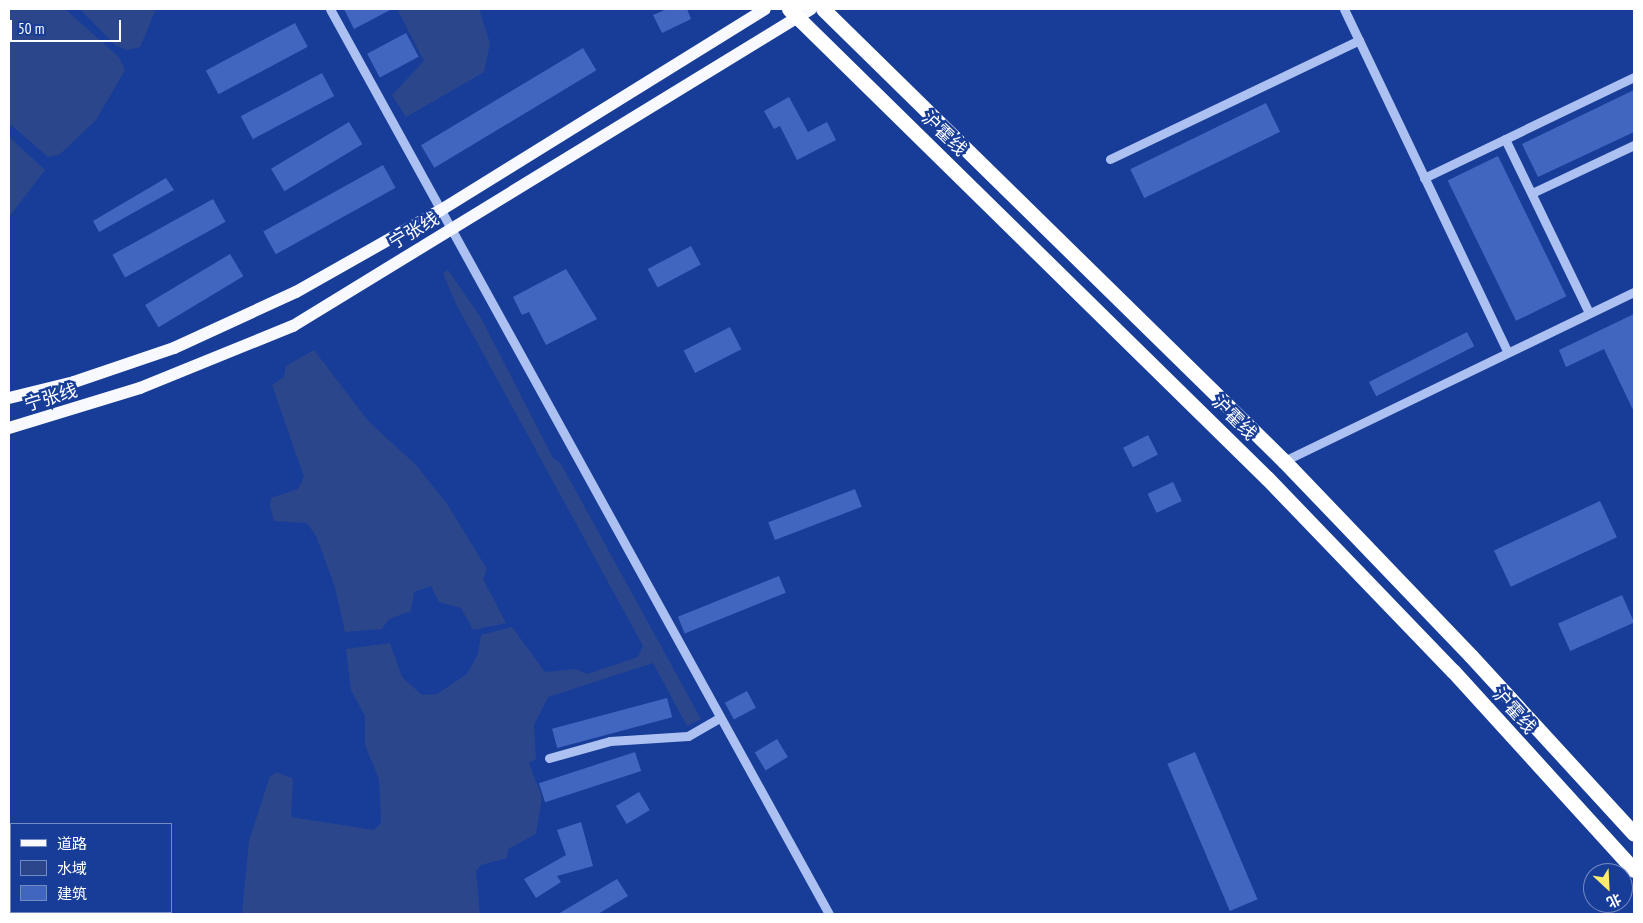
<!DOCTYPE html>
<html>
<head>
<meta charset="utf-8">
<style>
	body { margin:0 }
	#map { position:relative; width:1643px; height:923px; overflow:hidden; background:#183d98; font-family:"PT Sans Narrow","Noto Sans SC",sans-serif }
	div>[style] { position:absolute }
	.water>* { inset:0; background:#2b468b }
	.building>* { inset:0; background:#4166c0; transform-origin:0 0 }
	.minor>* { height:9px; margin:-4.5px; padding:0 4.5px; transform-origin:4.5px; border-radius:4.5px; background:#acc1f1 }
	.major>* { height:12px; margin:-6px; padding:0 6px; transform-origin:6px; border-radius:6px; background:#f7f9ff }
	.highway>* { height:15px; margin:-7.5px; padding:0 7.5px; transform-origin:7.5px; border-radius:7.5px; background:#fff }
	span { translate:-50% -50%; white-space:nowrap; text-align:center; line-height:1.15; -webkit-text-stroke:5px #183d98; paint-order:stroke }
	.street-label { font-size:18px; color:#fff }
	.frame { position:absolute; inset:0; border:10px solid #fff; pointer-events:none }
	.legend { position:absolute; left:10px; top:823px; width:162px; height:90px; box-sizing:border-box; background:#183d98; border:1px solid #748bc1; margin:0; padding:6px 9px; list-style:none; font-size:15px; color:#fff }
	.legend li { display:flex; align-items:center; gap:10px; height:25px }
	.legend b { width:25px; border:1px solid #748bc1 }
	.north { position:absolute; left:1583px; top:863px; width:50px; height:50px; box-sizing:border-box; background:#183d98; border:1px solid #748bc1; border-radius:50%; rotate:155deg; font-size:14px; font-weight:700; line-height:20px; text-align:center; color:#fff }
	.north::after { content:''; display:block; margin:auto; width:18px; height:22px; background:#ffeb6d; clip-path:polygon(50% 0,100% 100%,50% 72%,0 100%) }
	.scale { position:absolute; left:10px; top:20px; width:111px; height:22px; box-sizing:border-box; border:2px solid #fff; border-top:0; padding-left:6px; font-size:15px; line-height:18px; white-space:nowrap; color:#fff; -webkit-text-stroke:4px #183d98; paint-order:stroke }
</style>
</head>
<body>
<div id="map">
	<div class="water">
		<div style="clip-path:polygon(9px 9px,65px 9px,119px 57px,125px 70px,96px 120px,59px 155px,48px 157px,9px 123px)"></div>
		<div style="clip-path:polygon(80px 9px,156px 9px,140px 47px,127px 50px,115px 45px)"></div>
		<div style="clip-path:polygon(397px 9px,479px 9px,490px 43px,484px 72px,406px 117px,392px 95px,424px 61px)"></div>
		<div style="clip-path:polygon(9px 137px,45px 170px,9px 217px)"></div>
		<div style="clip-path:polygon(448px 270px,481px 318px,553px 458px,561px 464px,701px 719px,687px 726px,653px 663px,548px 697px,534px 725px,536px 759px,529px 763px,542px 797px,536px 834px,508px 849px,507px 858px,481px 865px,476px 871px,480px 914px,242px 914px,249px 841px,270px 776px,277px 772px,293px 779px,291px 817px,374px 830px,381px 823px,379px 779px,365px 745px,365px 716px,351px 690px,346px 649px,390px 643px,402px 677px,422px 695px,437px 694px,467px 674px,478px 654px,481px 635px,512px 627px,545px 672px,576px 669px,587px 674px,638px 657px,643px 646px,456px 304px,443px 273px)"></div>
		<div style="clip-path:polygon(314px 350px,369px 422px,416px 465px,447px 504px,487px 569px,483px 579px,506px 623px,473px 630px,461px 608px,439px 602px,431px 586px,414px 592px,411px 611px,389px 619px,382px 629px,345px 632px,335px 587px,316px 536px,307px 523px,274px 521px,270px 506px,271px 498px,298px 489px,304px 477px,272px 385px,284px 377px,286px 366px)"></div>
	</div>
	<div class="building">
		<div style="clip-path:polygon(344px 9px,392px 9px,354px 29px)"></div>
		<div style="clip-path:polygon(667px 9px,687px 9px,691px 19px,662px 33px,653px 15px)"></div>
		<div style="left:295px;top:23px;width:27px;height:101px;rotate:62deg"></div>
		<div style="left:406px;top:33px;width:27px;height:44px;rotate:62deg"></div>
		<div style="left:583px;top:48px;width:26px;height:189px;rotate:59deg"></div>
		<div style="left:322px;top:73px;width:26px;height:92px;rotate:62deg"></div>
		<div style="clip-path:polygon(1634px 90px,1634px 132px,1538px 177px,1522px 144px)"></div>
		<div style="clip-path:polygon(789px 97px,808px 132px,827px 122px,836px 140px,797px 160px,780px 126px,774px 129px,764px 111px)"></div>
		<div style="left:1266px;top:103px;width:32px;height:151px;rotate:64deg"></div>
		<div style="left:349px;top:122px;width:26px;height:91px;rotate:59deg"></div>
		<div style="left:1498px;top:156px;width:156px;height:56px;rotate:64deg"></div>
		<div style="left:383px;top:165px;width:26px;height:137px;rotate:61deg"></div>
		<div style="clip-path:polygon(166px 178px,174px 190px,99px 232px,93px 221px)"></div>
		<div style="left:213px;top:199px;width:26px;height:115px;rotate:61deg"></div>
		<div style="left:691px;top:246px;width:21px;height:49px;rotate:62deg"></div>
		<div style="left:230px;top:254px;width:26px;height:99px;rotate:59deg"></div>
		<div style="clip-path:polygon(566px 269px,597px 319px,546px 345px,529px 312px,522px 315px,513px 297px)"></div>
		<div style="clip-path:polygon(1634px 314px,1634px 412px,1604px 349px,1566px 367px,1559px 350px)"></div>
		<div style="left:730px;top:327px;width:25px;height:52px;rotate:63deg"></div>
		<div style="left:1467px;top:332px;width:16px;height:110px;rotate:63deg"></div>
		<div style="left:1148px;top:435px;width:22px;height:28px;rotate:63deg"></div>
		<div style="left:1173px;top:482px;width:21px;height:28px;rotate:65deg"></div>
		<div style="left:855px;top:489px;width:19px;height:93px;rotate:69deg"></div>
		<div style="left:1600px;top:501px;width:40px;height:117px;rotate:65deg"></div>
		<div style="left:779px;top:576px;width:18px;height:109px;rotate:68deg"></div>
		<div style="left:1622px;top:595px;width:30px;height:70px;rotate:66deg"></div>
		<div style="left:747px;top:691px;width:19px;height:25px;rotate:62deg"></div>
		<div style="left:667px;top:698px;width:20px;height:119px;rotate:75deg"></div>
		<div style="left:777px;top:739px;width:21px;height:26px;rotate:59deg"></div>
		<div style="left:635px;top:752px;width:20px;height:101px;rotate:72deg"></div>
		<div style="left:1195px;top:752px;width:160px;height:30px;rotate:67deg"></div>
		<div style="left:639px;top:792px;width:21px;height:27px;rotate:59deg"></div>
		<div style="clip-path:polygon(581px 822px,593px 866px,557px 876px,561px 882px,536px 898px,524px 879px,566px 855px,557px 830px)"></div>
		<div style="clip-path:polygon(617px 879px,628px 896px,598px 914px,558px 914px)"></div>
	</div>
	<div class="minor">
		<div style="left:330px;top:9px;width:1033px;rotate:61.13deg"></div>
		<div style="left:1344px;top:9px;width:379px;rotate:64.5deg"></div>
		<div style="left:1505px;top:139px;width:193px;rotate:64.2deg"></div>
		<div style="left:1110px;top:159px;width:276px;rotate:-25.5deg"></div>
		<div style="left:1424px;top:178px;width:233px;rotate:-25.7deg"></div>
		<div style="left:1532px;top:193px;width:113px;rotate:-25.2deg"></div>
		<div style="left:1284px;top:461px;width:389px;rotate:-25.8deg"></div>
		<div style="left:549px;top:758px;width:63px;rotate:-15.6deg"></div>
		<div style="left:610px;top:741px;width:78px;rotate:-3.7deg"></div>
		<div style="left:688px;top:736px;width:36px;rotate:-30deg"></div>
	</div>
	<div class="major">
		<div style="left:9px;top:398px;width:67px;rotate:-13.8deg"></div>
		<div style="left:74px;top:382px;width:106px;rotate:-18.8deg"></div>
		<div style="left:174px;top:348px;width:134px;rotate:-24.7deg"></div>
		<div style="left:296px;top:292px;width:167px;rotate:-29.5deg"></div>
		<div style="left:441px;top:210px;width:381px;rotate:-31.8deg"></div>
		<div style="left:9px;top:428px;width:137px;rotate:-17deg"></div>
		<div style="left:140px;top:388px;width:165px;rotate:-22.1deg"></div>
		<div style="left:293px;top:326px;width:607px;rotate:-31.47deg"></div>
	</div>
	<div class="highway">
		<div style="left:789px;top:9px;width:670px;rotate:44.46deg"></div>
		<div style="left:1267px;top:478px;width:268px;rotate:46.1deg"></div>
		<div style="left:1453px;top:671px;width:269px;rotate:47.7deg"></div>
		<div style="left:823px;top:9px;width:646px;rotate:44.44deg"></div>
		<div style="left:1284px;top:461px;width:270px;rotate:46.2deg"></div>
		<div style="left:1471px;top:656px;width:241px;rotate:47.5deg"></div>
	</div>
	<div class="street-label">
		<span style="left:944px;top:134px;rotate:44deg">沪霍线</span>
		<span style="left:414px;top:231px;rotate:-31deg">宁张线</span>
		<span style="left:51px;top:398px;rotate:-17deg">宁张线</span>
		<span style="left:1234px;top:418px;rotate:45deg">沪霍线</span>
		<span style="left:1514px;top:711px;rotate:48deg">沪霍线</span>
	</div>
	<div class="frame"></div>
	<ul class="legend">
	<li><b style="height:6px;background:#f7f9ff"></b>道路</li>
	<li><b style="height:14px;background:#2b468b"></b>水域</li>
	<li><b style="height:14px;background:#4166c0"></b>建筑</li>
	</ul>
	<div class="north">北</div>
	<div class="scale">50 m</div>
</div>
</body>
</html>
